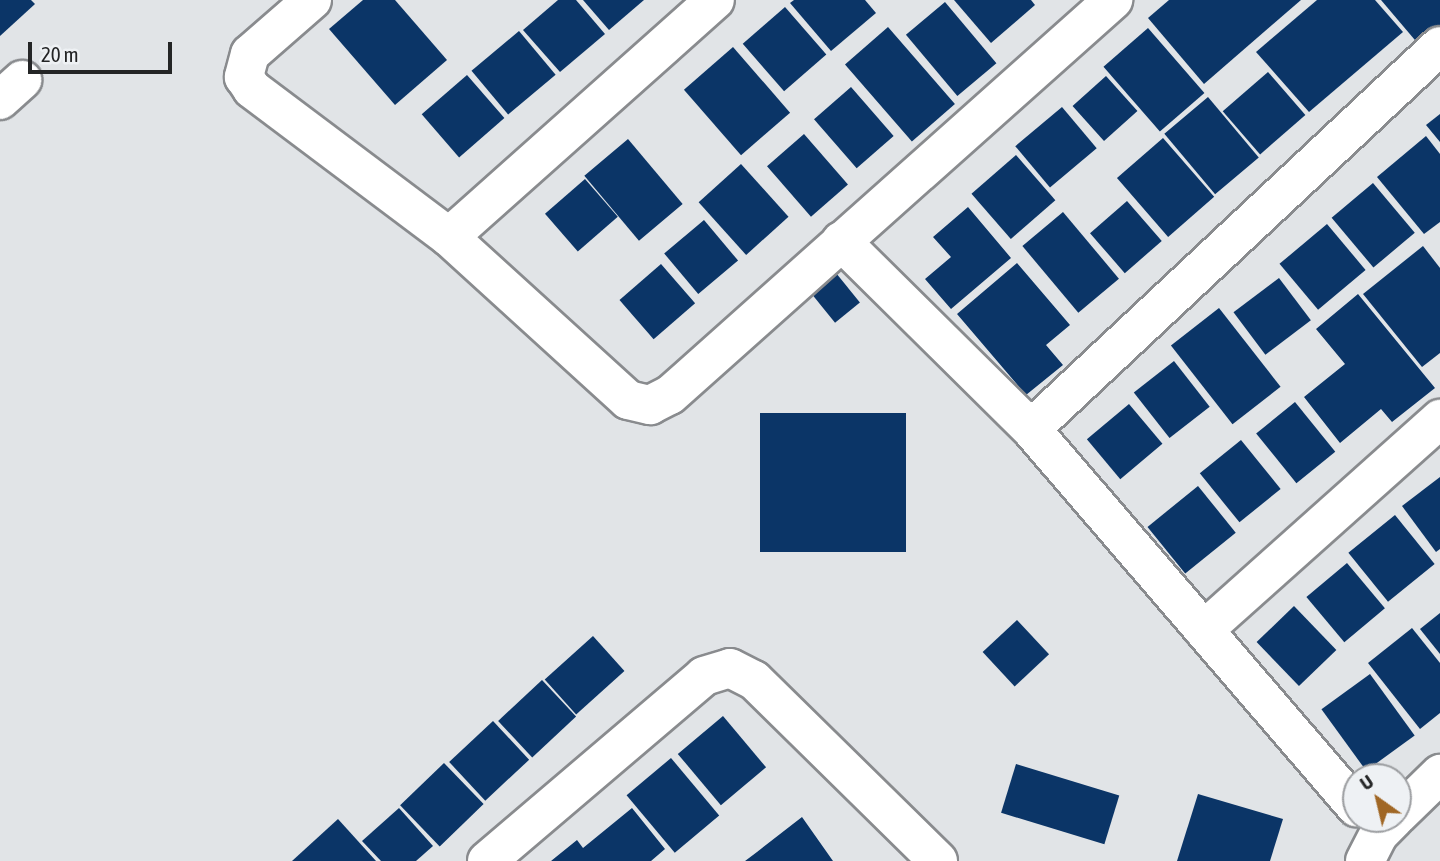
<!DOCTYPE html>
<html>
<head>
<meta charset="utf-8">
<style>
	body { margin:0 }
	#map { position:relative; width:1440px; height:861px; overflow:hidden; background:#e1e4e7; font-family:"Asap Condensed",sans-serif }
	div>[style] { position:absolute }
	.building>* { inset:0; background:#0b3567; transform-origin:0 0 }
	.roads { filter:drop-shadow(2px 0 #898b8e) drop-shadow(-2px 0 #898b8e) drop-shadow(0 2px #898b8e) drop-shadow(0 -2px #898b8e) }
	.minor>* { height:38px; margin:-19px; padding:0 19px; transform-origin:19px; border-radius:19px; background:#fff }
	span { translate:-50% -50%; white-space:nowrap; text-align:center; line-height:1.15; -webkit-text-stroke:7px #eef1f4; paint-order:stroke }
	.north { position:absolute; left:1342px; top:763px; width:70px; height:70px; box-sizing:border-box; background:#eef1f4; border:2px solid #9d9fa2; border-radius:50%; rotate:326deg; font-size:19px; font-weight:700; line-height:28px; text-align:center; color:#242526 }
	.north::after { content:''; display:block; margin:auto; width:24px; height:32px; background:#a06725; clip-path:polygon(50% 0,100% 100%,50% 72%,0 100%) }
	.scale { position:absolute; left:28px; top:42px; width:144px; height:32px; box-sizing:border-box; border:4px solid #242526; border-top:0; padding-left:9px; font-size:21px; line-height:24px; white-space:nowrap; color:#242526; -webkit-text-stroke:5px #eef1f4; paint-order:stroke }
</style>
</head>
<body>
<div id="map">
	<div class="building">
		<div style="clip-path:polygon(0 0,31px 0,35px 4px,0 36px)"></div>
		<div style="clip-path:polygon(363px 0,395px 0,447px 60px,395px 105px,329px 29px)"></div>
		<div style="clip-path:polygon(558px 0,576px 0,605px 34px,560px 72px,523px 30px)"></div>
		<div style="clip-path:polygon(583px 0,644px 0,609px 30px)"></div>
		<div style="clip-path:polygon(794px 0,865px 0,876px 13px,831px 51px,790px 3px)"></div>
		<div style="clip-path:polygon(954px 0,1031px 0,1035px 5px,991px 43px)"></div>
		<div style="clip-path:polygon(1169px 0,1301px 0,1204px 84px,1148px 18px)"></div>
		<div style="clip-path:polygon(1317px 0,1375px 0,1403px 32px,1309px 112px,1256px 52px)"></div>
		<div style="clip-path:polygon(1381px 0,1440px 0,1440px 29px,1420px 46px)"></div>
		<div style="left:945px;top:2px;width:80px;height:51px;rotate:50deg"></div>
		<div style="left:785px;top:7px;width:63px;height:56px;rotate:49deg"></div>
		<div style="left:888px;top:27px;width:102px;height:57px;rotate:49deg"></div>
		<div style="left:1148px;top:28px;width:86px;height:59px;rotate:49deg"></div>
		<div style="left:519px;top:31px;width:57px;height:62px;rotate:50deg"></div>
		<div style="left:733px;top:47px;width:87px;height:65px;rotate:49deg"></div>
		<div style="left:1268px;top:72px;width:57px;height:60px;rotate:49deg"></div>
		<div style="left:467px;top:75px;width:57px;height:60px;rotate:49deg"></div>
		<div style="left:1106px;top:76px;width:47px;height:45px;rotate:48deg"></div>
		<div style="left:851px;top:87px;width:65px;height:49px;rotate:49deg"></div>
		<div style="left:1208px;top:97px;width:79px;height:57px;rotate:50deg"></div>
		<div style="left:1062px;top:107px;width:54px;height:61px;rotate:50deg"></div>
		<div style="clip-path:polygon(1440px 114px,1440px 142px,1426px 125px)"></div>
		<div style="left:804px;top:134px;width:67px;height:49px;rotate:49deg"></div>
		<div style="clip-path:polygon(1426px 136px,1440px 154px,1440px 222px,1424px 234px,1377px 177px)"></div>
		<div style="left:1163px;top:138px;width:78px;height:61px;rotate:49deg"></div>
		<div style="left:628px;top:139px;width:85px;height:57px;rotate:50deg"></div>
		<div style="left:1016px;top:155px;width:60px;height:59px;rotate:49deg"></div>
		<div style="left:741px;top:164px;width:71px;height:57px;rotate:48deg"></div>
		<div style="left:585px;top:179px;width:50px;height:53px;rotate:49deg"></div>
		<div style="left:1373px;top:183px;width:65px;height:54px;rotate:50deg"></div>
		<div style="left:1127px;top:201px;width:53px;height:49px;rotate:49deg"></div>
		<div style="clip-path:polygon(968px 207px,1011px 258px,951px 309px,925px 279px,951px 257px,933px 237px)"></div>
		<div style="left:1063px;top:212px;width:87px;height:53px;rotate:50deg"></div>
		<div style="left:704px;top:220px;width:53px;height:52px;rotate:50deg"></div>
		<div style="left:1327px;top:224px;width:60px;height:62px;rotate:50deg"></div>
		<div style="clip-path:polygon(1423px 246px,1440px 268px,1440px 353px,1422px 367px,1363px 294px)"></div>
		<div style="clip-path:polygon(1017px 263px,1070px 325px,1046px 345px,1063px 365px,1026px 395px,957px 314px)"></div>
		<div style="left:661px;top:264px;width:52px;height:55px;rotate:49deg"></div>
		<div style="left:836px;top:273px;width:38px;height:32px;rotate:51deg"></div>
		<div style="left:1279px;top:278px;width:53px;height:57px;rotate:53deg"></div>
		<div style="clip-path:polygon(1358px 294px,1435px 388px,1392px 422px,1381px 409px,1340px 443px,1304px 397px,1345px 364px,1316px 329px)"></div>
		<div style="left:1219px;top:308px;width:100px;height:61px;rotate:52deg"></div>
		<div style="left:1174px;top:361px;width:58px;height:51px;rotate:52deg"></div>
		<div style="left:1295px;top:402px;width:64px;height:50px;rotate:51deg"></div>
		<div style="left:1129px;top:404px;width:52px;height:55px;rotate:50deg"></div>
		<div style="left:760px;top:413px;width:146px;height:139px"></div>
		<div style="left:1241px;top:440px;width:63px;height:53px;rotate:51deg"></div>
		<div style="clip-path:polygon(1440px 477px,1440px 549px,1436px 552px,1402px 506px)"></div>
		<div style="left:1198px;top:486px;width:60px;height:65px;rotate:51deg"></div>
		<div style="left:1395px;top:515px;width:63px;height:60px;rotate:51deg"></div>
		<div style="left:1347px;top:563px;width:59px;height:53px;rotate:50deg"></div>
		<div style="left:1294px;top:606px;width:61px;height:52px;rotate:46deg"></div>
		<div style="clip-path:polygon(1440px 613px,1440px 654px,1420px 629px)"></div>
		<div style="left:1017px;top:620px;width:47px;height:47px;rotate:47deg"></div>
		<div style="clip-path:polygon(1412px 628px,1440px 663px,1440px 713px,1420px 729px,1368px 663px)"></div>
		<div style="left:593px;top:636px;width:47px;height:65px;rotate:48deg"></div>
		<div style="left:1370px;top:674px;width:76px;height:60px;rotate:54deg"></div>
		<div style="left:542px;top:680px;width:50px;height:60px;rotate:47deg"></div>
		<div style="left:723px;top:716px;width:67px;height:59px;rotate:50deg"></div>
		<div style="left:493px;top:721px;width:53px;height:60px;rotate:47deg"></div>
		<div style="left:671px;top:758px;width:75px;height:58px;rotate:50deg"></div>
		<div style="left:444px;top:763px;width:57px;height:61px;rotate:46deg"></div>
		<div style="left:1016px;top:764px;width:108px;height:51px;rotate:17deg"></div>
		<div style="clip-path:polygon(1198px 794px,1283px 819px,1270px 861px,1177px 861px)"></div>
		<div style="clip-path:polygon(399px 808px,433px 846px,416px 861px,381px 861px,362px 841px)"></div>
		<div style="clip-path:polygon(632px 808px,665px 849px,651px 861px,551px 861px,577px 840px,583px 848px)"></div>
		<div style="clip-path:polygon(802px 817px,833px 861px,745px 861px,757px 852px)"></div>
		<div style="clip-path:polygon(338px 819px,376px 861px,292px 861px)"></div>
	</div>
	<div class="roads">
		<div class="minor">
			<div style="left:312px;top:0;width:82px;rotate:138.9deg"></div>
			<div style="left:250px;top:54px;width:24px;rotate:105deg"></div>
			<div style="left:244px;top:77px;width:14px;rotate:56deg"></div>
			<div style="left:252px;top:89px;width:246px;rotate:36.9deg"></div>
			<div style="left:449px;top:237px;width:242px;rotate:42.3deg"></div>
			<div style="left:628px;top:400px;width:23px;rotate:13deg"></div>
			<div style="left:650px;top:405px;width:22px;rotate:-27deg"></div>
			<div style="left:670px;top:395px;width:594px;rotate:-41.72deg"></div>
			<div style="left:0;top:100px;width:30px;rotate:-42deg"></div>
			<div style="left:449px;top:237px;width:356px;rotate:-41.7deg"></div>
			<div style="left:841px;top:241px;width:267px;rotate:44.7deg"></div>
			<div style="left:1031px;top:429px;width:499px;rotate:49.3deg"></div>
			<div style="left:1031px;top:429px;width:560px;rotate:-43.12deg"></div>
			<div style="left:1204px;top:630px;width:317px;rotate:-41.8deg"></div>
			<div style="left:1398px;top:815px;width:59px;rotate:-44.3deg"></div>
			<div style="left:487px;top:861px;width:285px;rotate:-40.4deg"></div>
			<div style="left:704px;top:676px;width:27px;rotate:-17deg"></div>
			<div style="left:730px;top:668px;width:27px;rotate:27deg"></div>
			<div style="left:754px;top:680px;width:258px;rotate:44.5deg"></div>
			<div style="left:1365px;top:861px;width:30px;rotate:-63deg"></div>
			<div style="left:1379px;top:834px;width:21px;rotate:-45deg"></div>
		</div>
	</div>
	<div class="north">U</div>
	<div class="scale">20 m</div>
</div>
</body>
</html>
